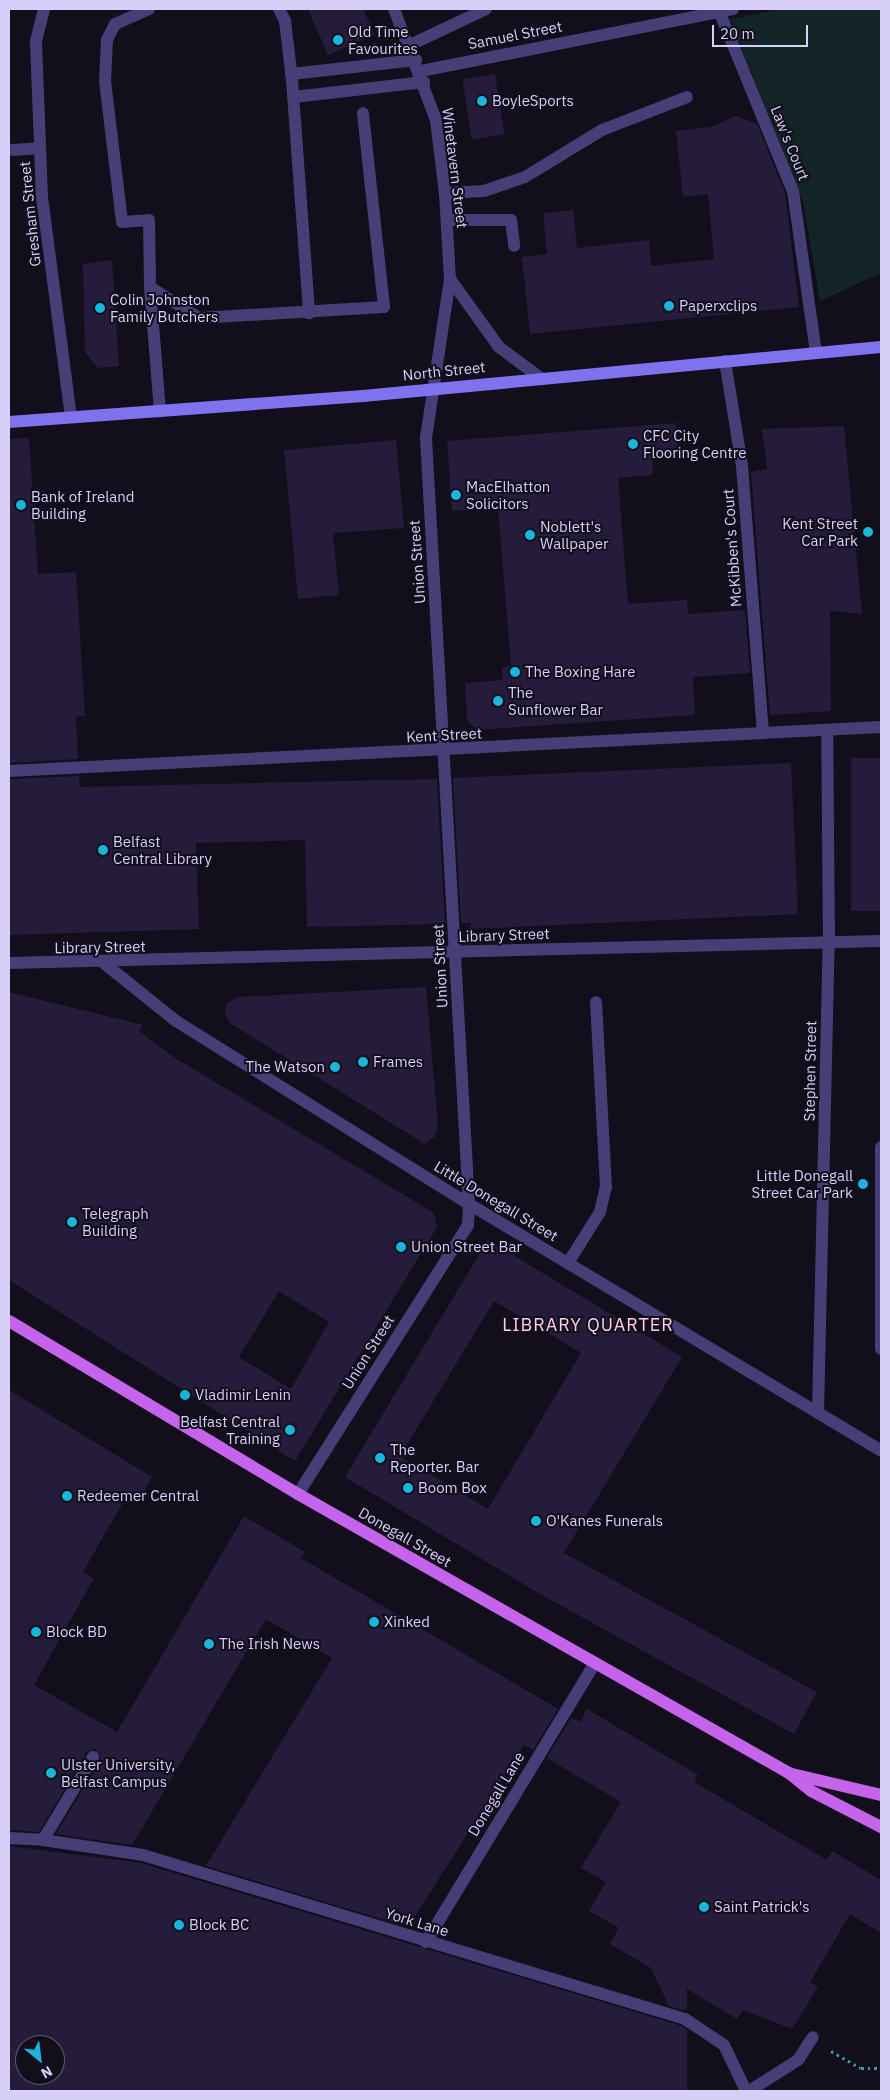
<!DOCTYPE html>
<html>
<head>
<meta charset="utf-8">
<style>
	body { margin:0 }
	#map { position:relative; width:890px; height:2100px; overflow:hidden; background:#120e1c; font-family:"IBM Plex Sans",sans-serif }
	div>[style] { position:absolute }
	.green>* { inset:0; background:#122426 }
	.building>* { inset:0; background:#251c3b; transform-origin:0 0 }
	.path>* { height:3px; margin-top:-1.5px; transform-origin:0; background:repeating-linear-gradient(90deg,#3b9ea1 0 2.5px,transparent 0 6.5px) }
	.service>* { height:12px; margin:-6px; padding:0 6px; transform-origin:6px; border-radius:6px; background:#463e76 }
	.pedestrian>* { height:12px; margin:-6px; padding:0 6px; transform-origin:6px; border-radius:6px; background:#463e76 }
	.minor>* { height:12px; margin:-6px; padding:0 6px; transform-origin:6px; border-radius:6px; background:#463e76 }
	.secondary>* { height:12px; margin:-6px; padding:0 6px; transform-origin:6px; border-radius:6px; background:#8072ee }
	.primary>* { height:12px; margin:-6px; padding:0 6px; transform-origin:6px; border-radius:6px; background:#c663ec }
	.dots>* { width:14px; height:14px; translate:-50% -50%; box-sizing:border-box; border:2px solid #120e1c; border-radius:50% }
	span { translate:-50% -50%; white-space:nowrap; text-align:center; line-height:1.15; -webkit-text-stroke:4px #120e1c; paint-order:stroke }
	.poi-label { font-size:15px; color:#d8cff9 }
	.left { translate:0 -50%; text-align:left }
	.right { translate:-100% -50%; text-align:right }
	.street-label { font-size:15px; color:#d8cff9 }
	.quarter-label { font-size:18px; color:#f9d1e7; letter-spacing:1px }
	.frame { position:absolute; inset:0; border:10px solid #d8cff9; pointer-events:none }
	.north { position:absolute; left:15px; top:2035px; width:50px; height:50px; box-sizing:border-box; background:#120e1c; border:1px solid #615b74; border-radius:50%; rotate:151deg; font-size:14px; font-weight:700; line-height:20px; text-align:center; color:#d8cff9 }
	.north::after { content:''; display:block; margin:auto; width:18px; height:22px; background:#1ab5da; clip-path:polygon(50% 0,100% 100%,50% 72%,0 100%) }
	.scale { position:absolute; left:712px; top:25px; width:96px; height:22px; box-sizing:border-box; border:2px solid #d8cff9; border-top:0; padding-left:6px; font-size:15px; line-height:18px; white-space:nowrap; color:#d8cff9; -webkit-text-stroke:4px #120e1c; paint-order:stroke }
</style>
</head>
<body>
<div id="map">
	<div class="green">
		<div style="clip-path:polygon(782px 9px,881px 9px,881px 273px,820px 301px,803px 202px,730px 19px)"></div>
	</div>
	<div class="building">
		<div style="clip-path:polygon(308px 9px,363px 9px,375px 35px,328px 55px)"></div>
		<div style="left:495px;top:74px;width:61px;height:33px;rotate:81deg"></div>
		<div style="clip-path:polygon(736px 116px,757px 124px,785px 193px,799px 307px,530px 334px,522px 257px,547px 254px,543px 213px,573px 210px,577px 248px,649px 240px,651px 266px,714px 259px,708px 194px,683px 197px,676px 131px,711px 127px)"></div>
		<div style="clip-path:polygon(112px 260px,119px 366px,98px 368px,85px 352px,83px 264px)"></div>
		<div style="clip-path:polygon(676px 423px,678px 457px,652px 459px,653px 475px,618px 478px,628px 604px,687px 600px,688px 614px,745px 610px,750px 673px,693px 677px,695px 715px,477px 730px,467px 720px,465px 683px,503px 680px,502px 667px,511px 666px,498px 507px,452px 511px,447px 441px)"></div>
		<div style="clip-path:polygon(844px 426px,862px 614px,830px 611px,831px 711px,770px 715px,751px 472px,767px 469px,762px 429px)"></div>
		<div style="clip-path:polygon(29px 438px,38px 574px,76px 572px,85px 716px,76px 717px,78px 759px,9px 763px,9px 439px)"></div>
		<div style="clip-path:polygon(396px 440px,404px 528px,333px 533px,339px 595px,298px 599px,284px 450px)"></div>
		<div style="left:881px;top:758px;width:153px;height:30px;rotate:90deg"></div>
		<div style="clip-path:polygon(791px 763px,798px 914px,471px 929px,471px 923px,461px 923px,453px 778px)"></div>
		<div style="clip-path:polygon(79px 776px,80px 787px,437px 779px,445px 924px,307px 927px,305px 840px,196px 843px,199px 929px,9px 935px,9px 779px)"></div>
		<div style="clip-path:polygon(426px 987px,438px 1126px,434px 1137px,425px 1144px,230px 1023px,225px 1013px,227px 1003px,239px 997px)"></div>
		<div style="clip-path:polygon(evenodd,9px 992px,143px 1025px,139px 1031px,175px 1058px,434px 1213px,437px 1227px,295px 1461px,9px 1280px,9px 992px,279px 1291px,329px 1322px,291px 1389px,239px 1357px,279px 1291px)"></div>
		<div style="clip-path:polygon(evenodd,488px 1240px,682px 1357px,564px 1553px,817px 1692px,794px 1734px,540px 1594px,345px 1477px,488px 1240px,494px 1301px,581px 1353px,488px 1509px,400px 1456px,494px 1301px)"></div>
		<div style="clip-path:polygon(9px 1390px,152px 1477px,137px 1503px,126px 1497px,83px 1572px,94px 1578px,34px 1685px,117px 1732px,244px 1516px,305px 1552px,301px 1558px,558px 1709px,533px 1750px,524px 1745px,408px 1927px,206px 1866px,332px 1658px,266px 1619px,132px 1845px,56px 1834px,100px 1761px,100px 1754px,94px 1749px,86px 1753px,39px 1832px,9px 1830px)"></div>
		<div style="clip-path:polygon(587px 1709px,698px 1775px,694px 1782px,827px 1860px,832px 1851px,881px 1880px,881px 1933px,850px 1914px,810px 1982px,818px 1987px,792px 2029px,743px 2010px,737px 2019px,687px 1989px,687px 2011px,669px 2006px,651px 1968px,610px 1944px,619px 1928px,589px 1911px,606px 1882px,581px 1868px,621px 1802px,547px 1758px,571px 1718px,580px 1722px)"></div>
		<div style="clip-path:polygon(evenodd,9px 1846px,141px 1863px,682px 2026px,687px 2030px,687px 2091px,9px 2091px,9px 1846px,25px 2045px,55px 2045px,55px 2075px,25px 2075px,25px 2045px)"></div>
	</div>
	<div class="path">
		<div style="left:831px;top:2051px;width:34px;rotate:30deg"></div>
		<div style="left:861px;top:2068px;width:20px"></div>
	</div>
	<div class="service">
		<div style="left:149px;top:9px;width:37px;rotate:156deg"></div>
		<div style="left:115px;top:24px;width:18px;rotate:117deg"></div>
		<div style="left:107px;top:40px;width:41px;rotate:92.8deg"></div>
		<div style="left:105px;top:81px;width:142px;rotate:83.1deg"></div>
		<div style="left:122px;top:222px;width:27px;rotate:-4deg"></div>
		<div style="left:149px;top:220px;width:67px;rotate:89.1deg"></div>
		<div style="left:150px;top:287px;width:58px;rotate:32.3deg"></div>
		<div style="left:199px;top:318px;width:185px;rotate:-3.4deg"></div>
		<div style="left:384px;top:307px;width:195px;rotate:-96.2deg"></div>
		<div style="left:279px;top:9px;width:13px;rotate:63deg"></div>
		<div style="left:285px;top:21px;width:59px;rotate:83.2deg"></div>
		<div style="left:292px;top:80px;width:234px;rotate:85.8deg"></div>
		<div style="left:719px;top:11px;width:195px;rotate:67.7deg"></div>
		<div style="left:793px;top:191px;width:163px;rotate:81.9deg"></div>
		<div style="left:410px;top:45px;width:84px;rotate:-25.3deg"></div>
		<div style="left:291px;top:74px;width:126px;rotate:-6.4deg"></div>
		<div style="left:294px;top:97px;width:131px;rotate:-6.6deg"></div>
		<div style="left:445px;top:193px;width:39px;rotate:-3deg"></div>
		<div style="left:484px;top:191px;width:43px;rotate:-18.9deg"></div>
		<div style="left:525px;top:177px;width:90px;rotate:-31.4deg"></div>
		<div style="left:602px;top:130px;width:91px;rotate:-21.2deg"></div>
		<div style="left:447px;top:220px;width:64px"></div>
		<div style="left:511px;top:220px;width:26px;rotate:83deg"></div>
		<div style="left:150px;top:287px;width:125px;rotate:85.4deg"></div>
		<div style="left:881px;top:1147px;width:202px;rotate:90deg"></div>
		<div style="left:568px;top:1263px;width:60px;rotate:-57.9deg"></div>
		<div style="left:600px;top:1212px;width:26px;rotate:-77deg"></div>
		<div style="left:606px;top:1187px;width:185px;rotate:-93.1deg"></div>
		<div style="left:43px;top:1840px;width:97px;rotate:-58.9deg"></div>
		<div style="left:749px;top:2091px;width:58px;rotate:-32.3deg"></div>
		<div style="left:798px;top:2060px;width:27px;rotate:-57deg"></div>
	</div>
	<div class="pedestrian">
		<div style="left:13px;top:150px;width:27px;rotate:-4deg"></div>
		<div style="left:298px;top:1494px;width:318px;rotate:-57.7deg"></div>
		<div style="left:468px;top:1225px;width:21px;rotate:-87deg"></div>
		<div style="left:9px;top:1838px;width:34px;rotate:3deg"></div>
	</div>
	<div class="minor">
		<div style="left:44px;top:9px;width:34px;rotate:104deg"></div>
		<div style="left:36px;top:42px;width:155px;rotate:87.8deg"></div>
		<div style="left:42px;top:197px;width:222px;rotate:82.5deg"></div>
		<div style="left:394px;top:9px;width:119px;rotate:69.3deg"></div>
		<div style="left:436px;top:120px;width:74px;rotate:83deg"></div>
		<div style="left:445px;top:193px;width:86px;rotate:86.7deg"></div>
		<div style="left:450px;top:279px;width:161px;rotate:98.6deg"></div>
		<div style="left:426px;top:438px;width:767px;rotate:86.79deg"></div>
		<div style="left:421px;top:71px;width:318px;rotate:-11.2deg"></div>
		<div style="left:450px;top:279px;width:84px;rotate:54.2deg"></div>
		<div style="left:499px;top:347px;width:54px;rotate:36.7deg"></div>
		<div style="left:725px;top:361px;width:106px;rotate:80.8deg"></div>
		<div style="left:742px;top:466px;width:268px;rotate:85.5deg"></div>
		<div style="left:9px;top:771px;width:873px;rotate:-2.89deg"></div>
		<div style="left:9px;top:963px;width:872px;rotate:-1.45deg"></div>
		<div style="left:105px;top:964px;width:91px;rotate:38.8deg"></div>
		<div style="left:176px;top:1021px;width:345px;rotate:32deg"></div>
		<div style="left:469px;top:1204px;width:480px;rotate:30.9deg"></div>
		<div style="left:818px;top:1413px;width:471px;rotate:-88.7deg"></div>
		<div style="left:829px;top:942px;width:212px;rotate:-90.5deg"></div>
		<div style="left:43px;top:1840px;width:101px;rotate:8.5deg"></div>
		<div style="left:143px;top:1855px;width:566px;rotate:16.83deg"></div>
		<div style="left:685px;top:2019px;width:47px;rotate:33.7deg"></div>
		<div style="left:724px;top:2045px;width:51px;rotate:64.4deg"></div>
		<div style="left:426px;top:1942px;width:326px;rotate:-58.8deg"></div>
	</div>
	<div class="secondary">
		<div style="left:9px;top:422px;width:355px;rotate:-4.2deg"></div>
		<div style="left:363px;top:396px;width:520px;rotate:-5.4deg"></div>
	</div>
	<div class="primary">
		<div style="left:9px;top:1321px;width:337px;rotate:30.9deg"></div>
		<div style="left:298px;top:1494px;width:565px;rotate:29.61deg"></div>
		<div style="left:789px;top:1773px;width:28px;rotate:39deg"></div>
		<div style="left:811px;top:1791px;width:79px;rotate:27.2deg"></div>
		<div style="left:792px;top:1774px;width:91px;rotate:13.3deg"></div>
	</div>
	<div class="dots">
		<div style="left:338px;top:40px;background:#1ab5da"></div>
		<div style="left:482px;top:101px;background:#1ab5da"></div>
		<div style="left:669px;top:306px;background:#1ab5da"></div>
		<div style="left:100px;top:308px;background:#1ab5da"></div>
		<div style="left:633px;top:444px;background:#1ab5da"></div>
		<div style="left:456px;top:495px;background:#1ab5da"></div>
		<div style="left:21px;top:505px;background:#1ab5da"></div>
		<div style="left:868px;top:532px;background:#1ab5da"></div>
		<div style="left:530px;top:535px;background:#1ab5da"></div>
		<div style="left:515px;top:672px;background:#1ab5da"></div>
		<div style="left:498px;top:701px;background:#1ab5da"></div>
		<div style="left:103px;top:850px;background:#1ab5da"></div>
		<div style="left:363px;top:1062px;background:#1ab5da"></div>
		<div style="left:335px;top:1067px;background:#1ab5da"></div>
		<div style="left:863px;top:1184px;background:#1ab5da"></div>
		<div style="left:72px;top:1222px;background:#1ab5da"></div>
		<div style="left:401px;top:1247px;background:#1ab5da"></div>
		<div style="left:185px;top:1395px;background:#1ab5da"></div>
		<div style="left:290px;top:1430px;background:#1ab5da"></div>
		<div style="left:380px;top:1458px;background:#1ab5da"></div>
		<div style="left:408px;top:1488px;background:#1ab5da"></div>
		<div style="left:67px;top:1496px;background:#1ab5da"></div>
		<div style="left:536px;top:1521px;background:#1ab5da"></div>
		<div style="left:374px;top:1622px;background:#1ab5da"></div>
		<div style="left:36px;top:1632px;background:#1ab5da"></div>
		<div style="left:209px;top:1644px;background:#1ab5da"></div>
		<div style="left:51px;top:1773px;background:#1ab5da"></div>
		<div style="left:704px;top:1907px;background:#1ab5da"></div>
		<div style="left:179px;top:1925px;background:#1ab5da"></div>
	</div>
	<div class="poi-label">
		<span class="left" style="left:348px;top:40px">Old Time<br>Favourites</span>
		<span class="left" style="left:492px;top:101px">BoyleSports</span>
		<span class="left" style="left:110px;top:308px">Colin Johnston<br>Family Butchers</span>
		<span class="left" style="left:679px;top:306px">Paperxclips</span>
		<span class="left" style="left:643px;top:444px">CFC City<br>Flooring Centre</span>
		<span class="left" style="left:466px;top:495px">MacElhatton<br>Solicitors</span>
		<span class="left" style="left:31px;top:505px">Bank of Ireland<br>Building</span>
		<span class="right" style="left:858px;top:532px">Kent Street<br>Car Park</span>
		<span class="left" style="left:540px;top:535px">Noblett's<br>Wallpaper</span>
		<span class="left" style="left:525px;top:672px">The Boxing Hare</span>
		<span class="left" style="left:508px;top:701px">The<br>Sunflower Bar</span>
		<span class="left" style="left:113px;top:850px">Belfast<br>Central Library</span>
		<span class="left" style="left:373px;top:1062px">Frames</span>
		<span class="right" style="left:325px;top:1067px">The Watson</span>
		<span class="right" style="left:853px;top:1184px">Little Donegall<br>Street Car Park</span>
		<span class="left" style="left:82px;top:1222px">Telegraph<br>Building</span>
		<span class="left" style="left:411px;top:1247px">Union Street Bar</span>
		<span class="left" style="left:195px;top:1395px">Vladimir Lenin</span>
		<span class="right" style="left:280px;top:1430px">Belfast Central<br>Training</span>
		<span class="left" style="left:390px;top:1458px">The<br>Reporter. Bar</span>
		<span class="left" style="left:418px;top:1488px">Boom Box</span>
		<span class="left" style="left:77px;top:1496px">Redeemer Central</span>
		<span class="left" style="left:546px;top:1521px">O'Kanes Funerals</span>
		<span class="left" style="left:384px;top:1622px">Xinked</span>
		<span class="left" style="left:46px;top:1632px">Block BD</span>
		<span class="left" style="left:219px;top:1644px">The Irish News</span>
		<span class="left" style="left:61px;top:1773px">Ulster University,<br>Belfast Campus</span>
		<span class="left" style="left:714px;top:1907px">Saint Patrick's</span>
		<span class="left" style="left:189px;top:1925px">Block BC</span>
	</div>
	<div class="street-label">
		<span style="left:515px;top:35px;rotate:-11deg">Samuel Street</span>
		<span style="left:790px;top:143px;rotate:68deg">Law's Court</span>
		<span style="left:455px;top:168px;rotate:83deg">Winetavern Street</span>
		<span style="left:30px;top:214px;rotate:-96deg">Gresham Street</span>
		<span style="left:444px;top:371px;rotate:-6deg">North Street</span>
		<span style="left:732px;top:548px;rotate:-94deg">McKibben's Court</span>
		<span style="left:417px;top:562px;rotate:-94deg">Union Street</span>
		<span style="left:444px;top:735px;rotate:-3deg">Kent Street</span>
		<span style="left:504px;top:935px;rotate:-2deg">Library Street</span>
		<span style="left:100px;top:947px;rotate:-1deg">Library Street</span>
		<span style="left:440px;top:966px;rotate:-93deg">Union Street</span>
		<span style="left:810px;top:1071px;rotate:-89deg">Stephen Street</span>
		<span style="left:496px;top:1201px;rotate:31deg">Little Donegall Street</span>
		<span style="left:368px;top:1352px;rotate:-58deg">Union Street</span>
		<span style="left:405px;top:1537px;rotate:30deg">Donegall Street</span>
		<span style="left:496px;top:1794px;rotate:-59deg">Donegall Lane</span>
		<span style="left:417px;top:1922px;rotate:17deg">York Lane</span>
	</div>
	<div class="quarter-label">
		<span style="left:588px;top:1325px">LIBRARY QUARTER</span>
	</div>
	<div class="frame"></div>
	<div class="north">N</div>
	<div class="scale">20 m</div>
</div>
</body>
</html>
